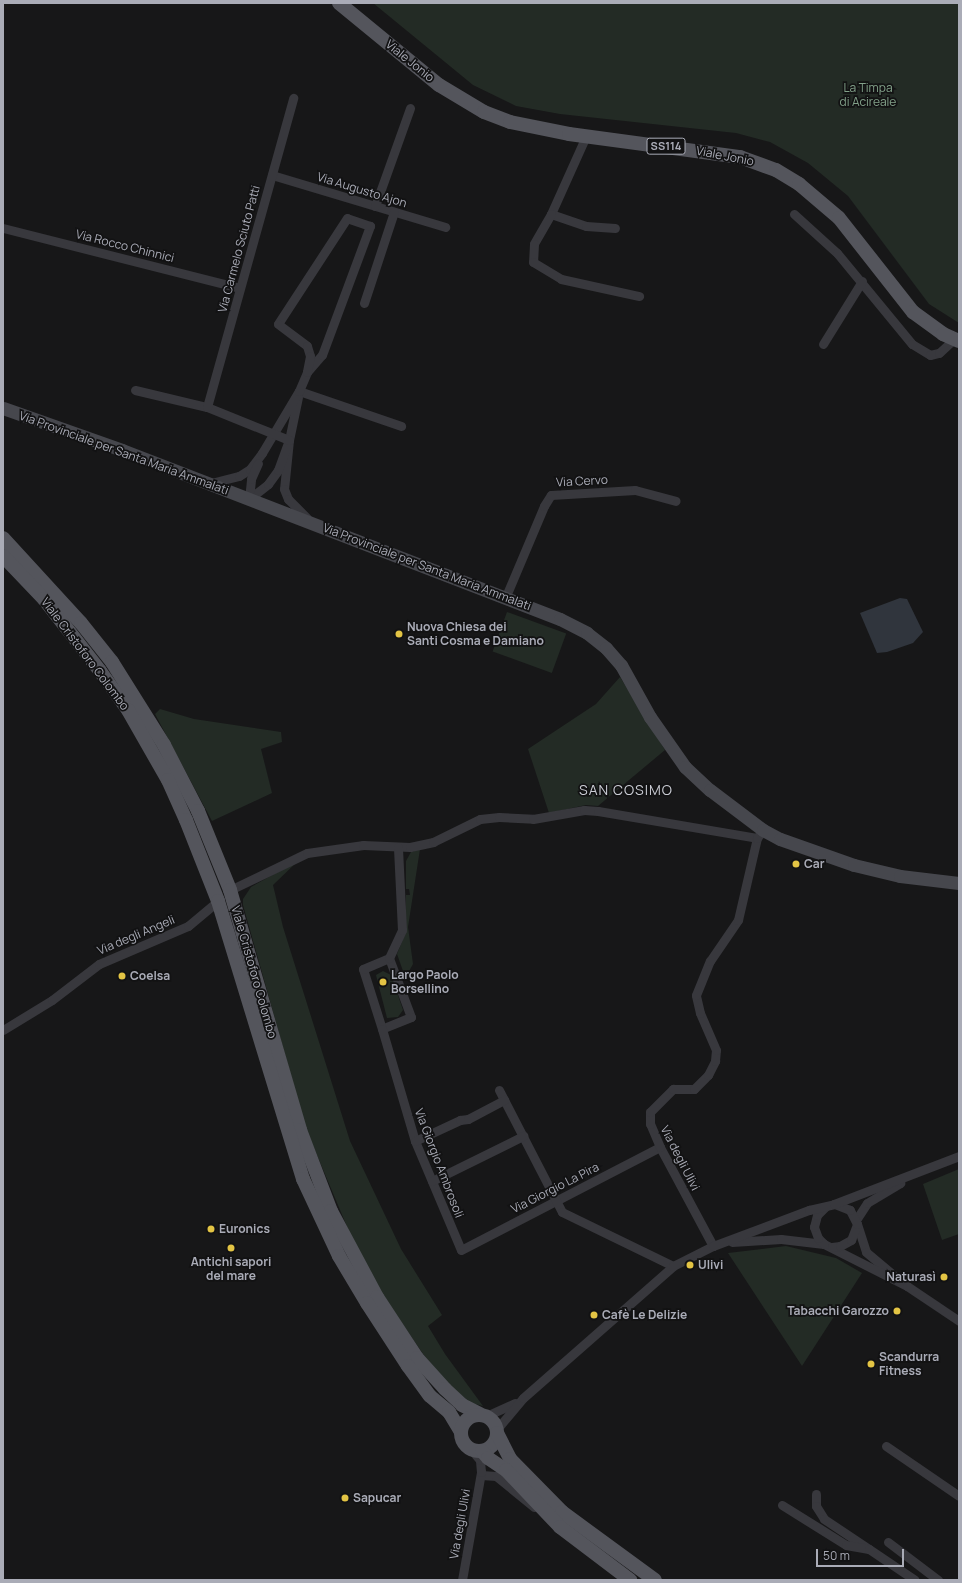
<!DOCTYPE html>
<html>
<head>
<meta charset="utf-8">
<style>
	body { margin:0 }
	#map { position:relative; width:962px; height:1583px; overflow:hidden; background:#171718; font-family:Manrope,sans-serif }
	div>[style] { position:absolute }
	.green>* { inset:0; background:#232b25; transform-origin:0 0 }
	.water>* { inset:0; background:#30353d }
	.street>* { height:9px; margin:-4.5px; padding:0 4.5px; transform-origin:4.5px; border-radius:4.5px; background:#38383d }
	.secondary>* { height:13px; margin:-6.5px; padding:0 6.5px; transform-origin:6.5px; border-radius:6.5px; background:#46474d }
	.primary>* { height:14px; margin:-7px; padding:0 7px; transform-origin:7px; border-radius:7px; background:#54555c }
	.primary>.ring { margin:-7px; padding:0; box-sizing:content-box; background:none; border:14px solid #54555c; border-radius:50% }
	.dots>* { width:11px; height:11px; translate:-50% -50%; box-sizing:border-box; border:2px solid #121213; border-radius:50% }
	span { translate:-50% -50%; white-space:nowrap; text-align:center; line-height:1.15; -webkit-text-stroke:3.5px #121213; paint-order:stroke }
	.shield-label span { padding:1px 3px; background:#121213; border:1px solid; border-radius:3px; -webkit-text-stroke-width:0 }
	.shield-label { font-size:11px; color:#aaacb7; font-weight:700 }
	.street-label { font-size:12px; color:#aaacb7 }
	.park-label { font-size:12px; color:#82a189 }
	.poi-label { font-size:12px; color:#aaacb7; font-weight:700 }
	.left { translate:0 -50%; text-align:left }
	.right { translate:-100% -50%; text-align:right }
	.quarter-label { font-size:14px; color:#caccd4; letter-spacing:1px }
	.frame { position:absolute; inset:0; border:4px solid #aaacb7; pointer-events:none }
	.scale { position:absolute; left:816px; top:1549px; width:88px; height:18px; box-sizing:border-box; border:2px solid #aaacb7; border-top:0; padding-left:5px; font-size:12px; line-height:14px; white-space:nowrap; color:#aaacb7; -webkit-text-stroke:3px #121213; paint-order:stroke }
</style>
</head>
<body>
<div id="map">
	<div class="green">
		<div style="clip-path:polygon(373px 3px,959px 3px,959px 323px,929px 304px,848px 196px,808px 163px,770px 142px,736px 133px,560px 114px,516px 106px,473px 85px)"></div>
		<div style="left:507px;top:612px;width:63px;height:42px;rotate:20deg"></div>
		<div style="clip-path:polygon(620px 677px,665px 750px,598px 806px,586px 805px,549px 813px,528px 749px,596px 704px)"></div>
		<div style="clip-path:polygon(160px 709px,194px 719px,281px 732px,282px 742px,261px 749px,272px 793px,212px 821px,155px 714px)"></div>
		<div style="clip-path:polygon(420px 849px,408px 927px,413px 964px,408px 973px,403px 971px,397px 954px,406px 932px,406px 895px,410px 895px,409px 889px,406px 889px,406px 861px,411px 852px)"></div>
		<div style="clip-path:polygon(298px 861px,273px 885px,283px 927px,350px 1141px,401px 1249px,442px 1315px,428px 1326px,445px 1354px,483px 1406px,471px 1403px,449px 1385px,423px 1354px,383px 1295px,356px 1248px,306px 1129px,243px 905px,243px 899px,251px 887px)"></div>
		<div style="clip-path:polygon(383px 971px,391px 975px,403px 1010px,398px 1017px,387px 1018px,376px 975px)"></div>
		<div style="clip-path:polygon(959px 1169px,959px 1234px,942px 1240px,923px 1184px)"></div>
		<div style="clip-path:polygon(786px 1246px,836px 1258px,862px 1273px,802px 1366px,728px 1253px)"></div>
	</div>
	<div class="water">
		<div style="clip-path:polygon(900px 598px,907px 599px,923px 632px,913px 643px,887px 652px,877px 653px,860px 613px)"></div>
	</div>
	<div class="street">
		<div style="left:586px;top:136px;width:85px;rotate:114.2deg"></div>
		<div style="left:551px;top:214px;width:37px;rotate:19deg"></div>
		<div style="left:586px;top:226px;width:29px;rotate:4deg"></div>
		<div style="left:272px;top:175px;width:181px;rotate:16.7deg"></div>
		<div style="left:375px;top:206px;width:104px;rotate:-70.3deg"></div>
		<div style="left:551px;top:214px;width:34px;rotate:120deg"></div>
		<div style="left:534px;top:244px;width:18px;rotate:93deg"></div>
		<div style="left:533px;top:262px;width:33px;rotate:31deg"></div>
		<div style="left:561px;top:279px;width:80px;rotate:12.3deg"></div>
		<div style="left:794px;top:214px;width:58px;rotate:42.2deg"></div>
		<div style="left:837px;top:253px;width:118px;rotate:50.5deg"></div>
		<div style="left:912px;top:344px;width:21px;rotate:31deg"></div>
		<div style="left:930px;top:355px;width:9px;rotate:-13deg"></div>
		<div style="left:939px;top:353px;width:21px;rotate:-43deg"></div>
		<div style="left:3px;top:228px;width:244px;rotate:14.2deg"></div>
		<div style="left:364px;top:303px;width:96px;rotate:-71.8deg"></div>
		<div style="left:823px;top:344px;width:74px;rotate:-58.2deg"></div>
		<div style="left:135px;top:390px;width:74px;rotate:13.3deg"></div>
		<div style="left:299px;top:391px;width:108px;rotate:18.9deg"></div>
		<div style="left:298px;top:397px;width:44px;rotate:101.8deg"></div>
		<div style="left:289px;top:440px;width:49px;rotate:95.8deg"></div>
		<div style="left:284px;top:489px;width:11px;rotate:68deg"></div>
		<div style="left:288px;top:499px;width:27px;rotate:45deg"></div>
		<div style="left:211px;top:483px;width:29px;rotate:-14deg"></div>
		<div style="left:239px;top:476px;width:13px;rotate:-32deg"></div>
		<div style="left:250px;top:469px;width:20px;rotate:-53deg"></div>
		<div style="left:262px;top:453px;width:72px;rotate:-59.2deg"></div>
		<div style="left:299px;top:391px;width:21px;rotate:-67deg"></div>
		<div style="left:307px;top:372px;width:23px;rotate:-49deg"></div>
		<div style="left:322px;top:355px;width:138px;rotate:-69.6deg"></div>
		<div style="left:370px;top:226px;width:24px;rotate:-161deg"></div>
		<div style="left:347px;top:218px;width:126px;rotate:123.1deg"></div>
		<div style="left:278px;top:324px;width:36px;rotate:37deg"></div>
		<div style="left:307px;top:346px;width:10px;rotate:73deg"></div>
		<div style="left:310px;top:356px;width:16px;rotate:101deg"></div>
		<div style="left:249px;top:499px;width:24px;rotate:-38deg"></div>
		<div style="left:268px;top:484px;width:17px;rotate:-54deg"></div>
		<div style="left:278px;top:470px;width:32px;rotate:-70deg"></div>
		<div style="left:289px;top:440px;width:88px;rotate:-158.1deg"></div>
		<div style="left:207px;top:407px;width:321px;rotate:-74.4deg"></div>
		<div style="left:249px;top:499px;width:20px;rotate:-84deg"></div>
		<div style="left:251px;top:479px;width:17px;rotate:-66deg"></div>
		<div style="left:506px;top:596px;width:98px;rotate:-67.1deg"></div>
		<div style="left:544px;top:506px;width:13px;rotate:-58deg"></div>
		<div style="left:551px;top:495px;width:84px;rotate:-3.4deg"></div>
		<div style="left:635px;top:490px;width:42px;rotate:15deg"></div>
		<div style="left:230px;top:890px;width:85px;rotate:-25.7deg"></div>
		<div style="left:307px;top:853px;width:57px;rotate:-8.1deg"></div>
		<div style="left:363px;top:845px;width:47px;rotate:2.4deg"></div>
		<div style="left:410px;top:847px;width:24px;rotate:-12deg"></div>
		<div style="left:433px;top:842px;width:52px;rotate:-26.1deg"></div>
		<div style="left:480px;top:819px;width:19px;rotate:-6deg"></div>
		<div style="left:499px;top:817px;width:34px;rotate:3deg"></div>
		<div style="left:533px;top:819px;width:52px;rotate:-10deg"></div>
		<div style="left:584px;top:810px;width:14px;rotate:4deg"></div>
		<div style="left:598px;top:811px;width:161px;rotate:9.6deg"></div>
		<div style="left:389px;top:958px;width:63px;rotate:69.6deg"></div>
		<div style="left:411px;top:1017px;width:31px;rotate:158deg"></div>
		<div style="left:382px;top:1029px;width:63px;rotate:-107.6deg"></div>
		<div style="left:363px;top:969px;width:28px;rotate:-23deg"></div>
		<div style="left:389px;top:958px;width:31px;rotate:-65deg"></div>
		<div style="left:402px;top:930px;width:83px;rotate:-92.8deg"></div>
		<div style="left:382px;top:1029px;width:117px;rotate:73.6deg"></div>
		<div style="left:415px;top:1141px;width:118px;rotate:67.1deg"></div>
		<div style="left:461px;top:1250px;width:224px;rotate:-27.4deg"></div>
		<div style="left:3px;top:1030px;width:57px;rotate:-31.5deg"></div>
		<div style="left:52px;top:1000px;width:59px;rotate:-37.5deg"></div>
		<div style="left:99px;top:964px;width:97px;rotate:-23.1deg"></div>
		<div style="left:188px;top:926px;width:39px;rotate:-40deg"></div>
		<div style="left:499px;top:1090px;width:137px;rotate:62.7deg"></div>
		<div style="left:562px;top:1212px;width:123px;rotate:25.9deg"></div>
		<div style="left:415px;top:1141px;width:50px;rotate:-25deg"></div>
		<div style="left:460px;top:1120px;width:8px;rotate:-7deg"></div>
		<div style="left:468px;top:1119px;width:41px;rotate:-27.8deg"></div>
		<div style="left:432px;top:1181px;width:102px;rotate:-26.3deg"></div>
		<div style="left:856px;top:1220px;width:20px;rotate:-57deg"></div>
		<div style="left:867px;top:1203px;width:39px;rotate:-31deg"></div>
		<div style="left:857px;top:1224px;width:29px;rotate:72deg"></div>
		<div style="left:866px;top:1252px;width:35px;rotate:40deg"></div>
		<div style="left:732px;top:1242px;width:49px;rotate:-3.5deg"></div>
		<div style="left:781px;top:1239px;width:43px;rotate:6.6deg"></div>
		<div style="left:824px;top:1244px;width:93px;rotate:26.8deg"></div>
		<div style="left:907px;top:1286px;width:63px;rotate:33.9deg"></div>
		<div style="left:824px;top:1244px;width:8px;rotate:-135deg"></div>
		<div style="left:818px;top:1238px;width:12px;rotate:-110deg"></div>
		<div style="left:814px;top:1227px;width:12px;rotate:-76deg"></div>
		<div style="left:817px;top:1215px;width:11px;rotate:-45deg"></div>
		<div style="left:713px;top:1246px;width:112px;rotate:-118.2deg"></div>
		<div style="left:660px;top:1147px;width:25px;rotate:-113deg"></div>
		<div style="left:650px;top:1124px;width:12px;rotate:-90deg"></div>
		<div style="left:650px;top:1112px;width:33px;rotate:-45deg"></div>
		<div style="left:673px;top:1089px;width:21px"></div>
		<div style="left:694px;top:1089px;width:20px;rotate:-45deg"></div>
		<div style="left:708px;top:1075px;width:16px;rotate:-63deg"></div>
		<div style="left:715px;top:1061px;width:11px;rotate:-85deg"></div>
		<div style="left:716px;top:1050px;width:40px;rotate:-113.4deg"></div>
		<div style="left:700px;top:1013px;width:18px;rotate:-103deg"></div>
		<div style="left:696px;top:995px;width:37px;rotate:-68deg"></div>
		<div style="left:710px;top:961px;width:50px;rotate:-55.7deg"></div>
		<div style="left:738px;top:920px;width:84px;rotate:-77deg"></div>
		<div style="left:757px;top:838px;width:5px;rotate:-53deg"></div>
		<div style="left:832px;top:1247px;width:8px;rotate:-7deg"></div>
		<div style="left:840px;top:1246px;width:13px;rotate:-29deg"></div>
		<div style="left:851px;top:1240px;width:17px;rotate:-69deg"></div>
		<div style="left:857px;top:1224px;width:16px;rotate:-117deg"></div>
		<div style="left:850px;top:1210px;width:17px;rotate:-159deg"></div>
		<div style="left:486px;top:1416px;width:32px;rotate:-24deg"></div>
		<div style="left:497px;top:1429px;width:40px;rotate:-50deg"></div>
		<div style="left:523px;top:1398px;width:200px;rotate:-41.3deg"></div>
		<div style="left:673px;top:1266px;width:45px;rotate:-26.6deg"></div>
		<div style="left:713px;top:1246px;width:103px;rotate:-20.6deg"></div>
		<div style="left:809px;top:1210px;width:26px;rotate:-13deg"></div>
		<div style="left:834px;top:1204px;width:134px;rotate:-21deg"></div>
		<div style="left:886px;top:1446px;width:88px;rotate:34.4deg"></div>
		<div style="left:481px;top:1475px;width:15px;rotate:4deg"></div>
		<div style="left:496px;top:1476px;width:49px;rotate:39.2deg"></div>
		<div style="left:816px;top:1494px;width:12px;rotate:90deg"></div>
		<div style="left:816px;top:1506px;width:15px;rotate:58deg"></div>
		<div style="left:824px;top:1519px;width:54px;rotate:33.7deg"></div>
		<div style="left:782px;top:1505px;width:75px;rotate:32deg"></div>
		<div style="left:846px;top:1545px;width:23px;rotate:10deg"></div>
		<div style="left:869px;top:1549px;width:55px;rotate:34deg"></div>
		<div style="left:888px;top:1542px;width:63px;rotate:37.2deg"></div>
		<div style="left:462px;top:1580px;width:110px;rotate:-80deg"></div>
		<div style="left:481px;top:1472px;width:12px;rotate:-95deg"></div>
		<div style="left:480px;top:1460px;width:16px;rotate:-130deg"></div>
	</div>
	<div class="secondary">
		<div style="left:3px;top:408px;width:126px;rotate:19.4deg"></div>
		<div style="left:122px;top:450px;width:469px;rotate:21.1deg"></div>
		<div style="left:560px;top:619px;width:30px;rotate:27deg"></div>
		<div style="left:587px;top:633px;width:24px;rotate:38deg"></div>
		<div style="left:606px;top:648px;width:23px;rotate:49deg"></div>
		<div style="left:621px;top:665px;width:60px;rotate:60.9deg"></div>
		<div style="left:650px;top:717px;width:61px;rotate:55deg"></div>
		<div style="left:685px;top:767px;width:34px;rotate:43deg"></div>
		<div style="left:710px;top:790px;width:66px;rotate:37deg"></div>
		<div style="left:763px;top:830px;width:19px;rotate:28deg"></div>
		<div style="left:780px;top:839px;width:78px;rotate:19.4deg"></div>
		<div style="left:854px;top:865px;width:47px;rotate:13.4deg"></div>
		<div style="left:900px;top:876px;width:59px;rotate:6.8deg"></div>
	</div>
	<div class="primary">
		<div style="left:339px;top:3px;width:129px;rotate:39.4deg"></div>
		<div style="left:439px;top:85px;width:52px;rotate:31deg"></div>
		<div style="left:484px;top:112px;width:28px;rotate:21deg"></div>
		<div style="left:510px;top:122px;width:60px;rotate:11.5deg"></div>
		<div style="left:569px;top:134px;width:173px;rotate:7.7deg"></div>
		<div style="left:740px;top:157px;width:38px;rotate:20deg"></div>
		<div style="left:776px;top:170px;width:27px;rotate:31deg"></div>
		<div style="left:799px;top:184px;width:52px;rotate:40.4deg"></div>
		<div style="left:839px;top:218px;width:120px;rotate:51.8deg"></div>
		<div style="left:913px;top:312px;width:37px;rotate:36deg"></div>
		<div style="left:943px;top:334px;width:17px;rotate:24deg"></div>
		<div style="left:3px;top:538px;width:115px;rotate:47.5deg"></div>
		<div style="left:81px;top:623px;width:50px;rotate:51.5deg"></div>
		<div style="left:112px;top:662px;width:98px;rotate:57.9deg"></div>
		<div style="left:164px;top:745px;width:74px;rotate:62.7deg"></div>
		<div style="left:198px;top:811px;width:85px;rotate:67.9deg"></div>
		<div style="left:230px;top:890px;width:250px;rotate:73.7deg"></div>
		<div style="left:300px;top:1130px;width:87px;rotate:69.1deg"></div>
		<div style="left:331px;top:1211px;width:98px;rotate:61.9deg"></div>
		<div style="left:377px;top:1297px;width:73px;rotate:56.7deg"></div>
		<div style="left:417px;top:1358px;width:42px;rotate:47.9deg"></div>
		<div style="left:445px;top:1389px;width:23px;rotate:43deg"></div>
		<div style="left:462px;top:1405px;width:20px;rotate:27deg"></div>
		<div style="left:3px;top:556px;width:59px;rotate:46.4deg"></div>
		<div style="left:44px;top:599px;width:91px;rotate:52.1deg"></div>
		<div style="left:100px;top:671px;width:48px;rotate:54.3deg"></div>
		<div style="left:128px;top:710px;width:81px;rotate:60.3deg"></div>
		<div style="left:168px;top:780px;width:44px;rotate:65.8deg"></div>
		<div style="left:186px;top:820px;width:87px;rotate:68.4deg"></div>
		<div style="left:218px;top:901px;width:291px;rotate:73deg"></div>
		<div style="left:303px;top:1179px;width:85px;rotate:64.9deg"></div>
		<div style="left:339px;top:1256px;width:55px;rotate:59.2deg"></div>
		<div style="left:367px;top:1303px;width:75px;rotate:56.9deg"></div>
		<div style="left:408px;top:1366px;width:37px;rotate:54deg"></div>
		<div style="left:430px;top:1396px;width:25px;rotate:40deg"></div>
		<div style="left:449px;top:1412px;width:23px;rotate:59deg"></div>
		<div class="ring" style="left:461px;top:1415px;width:22px;height:22px"></div>
		<div style="left:497px;top:1433px;width:29px;rotate:63deg"></div>
		<div style="left:510px;top:1459px;width:74px;rotate:45.5deg"></div>
		<div style="left:562px;top:1512px;width:115px;rotate:36.2deg"></div>
		<div style="left:482px;top:1451px;width:9px;rotate:49deg"></div>
		<div style="left:488px;top:1458px;width:22px;rotate:34deg"></div>
		<div style="left:506px;top:1470px;width:79px;rotate:46.5deg"></div>
		<div style="left:560px;top:1527px;width:88px;rotate:37.1deg"></div>
	</div>
	<div class="dots">
		<div style="left:399px;top:634px;background:#e3c444"></div>
		<div style="left:796px;top:864px;background:#e3c444"></div>
		<div style="left:122px;top:976px;background:#e3c444"></div>
		<div style="left:383px;top:982px;background:#e3c444"></div>
		<div style="left:211px;top:1229px;background:#e3c444"></div>
		<div style="left:231px;top:1248px;background:#e3c444"></div>
		<div style="left:690px;top:1265px;background:#e3c444"></div>
		<div style="left:944px;top:1277px;background:#e3c444"></div>
		<div style="left:897px;top:1311px;background:#e3c444"></div>
		<div style="left:594px;top:1315px;background:#e3c444"></div>
		<div style="left:871px;top:1364px;background:#e3c444"></div>
		<div style="left:345px;top:1498px;background:#e3c444"></div>
	</div>
	<div class="shield-label">
		<span style="left:666px;top:146px">SS114</span>
	</div>
	<div class="street-label">
		<span style="left:410px;top:61px;rotate:39deg">Viale Jonio</span>
		<span style="left:725px;top:156px;rotate:11deg">Viale Jonio</span>
		<span style="left:362px;top:190px;rotate:17deg">Via Augusto Ajon</span>
		<span style="left:125px;top:246px;rotate:14deg">Via Rocco Chinnici</span>
		<span style="left:239px;top:249px;rotate:-75deg">Via Carmelo Sciuto Patti</span>
		<span style="left:124px;top:453px;rotate:20deg">Via Provinciale per Santa Maria Ammalati</span>
		<span style="left:582px;top:481px;rotate:-3deg">Via Cervo</span>
		<span style="left:427px;top:567px;rotate:21deg">Via Provinciale per Santa Maria Ammalati</span>
		<span style="left:85px;top:654px;rotate:53deg">Viale Cristoforo Colombo</span>
		<span style="left:136px;top:935px;rotate:-23deg">Via degli Angeli</span>
		<span style="left:254px;top:972px;rotate:74deg">Viale Cristoforo Colombo</span>
		<span style="left:680px;top:1158px;rotate:63deg">Via degli Ulivi</span>
		<span style="left:439px;top:1163px;rotate:69deg">Via Giorgio Ambrosoli</span>
		<span style="left:555px;top:1188px;rotate:-27deg">Via Giorgio La Pira</span>
		<span style="left:460px;top:1524px;rotate:-80deg">Via degli Ulivi</span>
	</div>
	<div class="park-label">
		<span style="left:868px;top:95px">La Timpa<br>di Acireale</span>
	</div>
	<div class="poi-label">
		<span class="left" style="left:407px;top:634px">Nuova Chiesa dei<br>Santi Cosma e Damiano</span>
		<span class="left" style="left:804px;top:864px">Car</span>
		<span class="left" style="left:391px;top:982px">Largo Paolo<br>Borsellino</span>
		<span class="left" style="left:130px;top:976px">Coelsa</span>
		<span class="left" style="left:219px;top:1229px">Euronics</span>
		<span style="left:231px;top:1269px">Antichi sapori<br>del mare</span>
		<span class="left" style="left:698px;top:1265px">Ulivi</span>
		<span class="right" style="left:936px;top:1277px">Naturasì</span>
		<span class="right" style="left:889px;top:1311px">Tabacchi Garozzo</span>
		<span class="left" style="left:602px;top:1315px">Cafè Le Delizie</span>
		<span class="left" style="left:879px;top:1364px">Scandurra<br>Fitness</span>
		<span class="left" style="left:353px;top:1498px">Sapucar</span>
	</div>
	<div class="quarter-label">
		<span style="left:626px;top:790px">SAN COSIMO</span>
	</div>
	<div class="frame"></div>
	<div class="scale">50 m</div>
</div>
</body>
</html>
